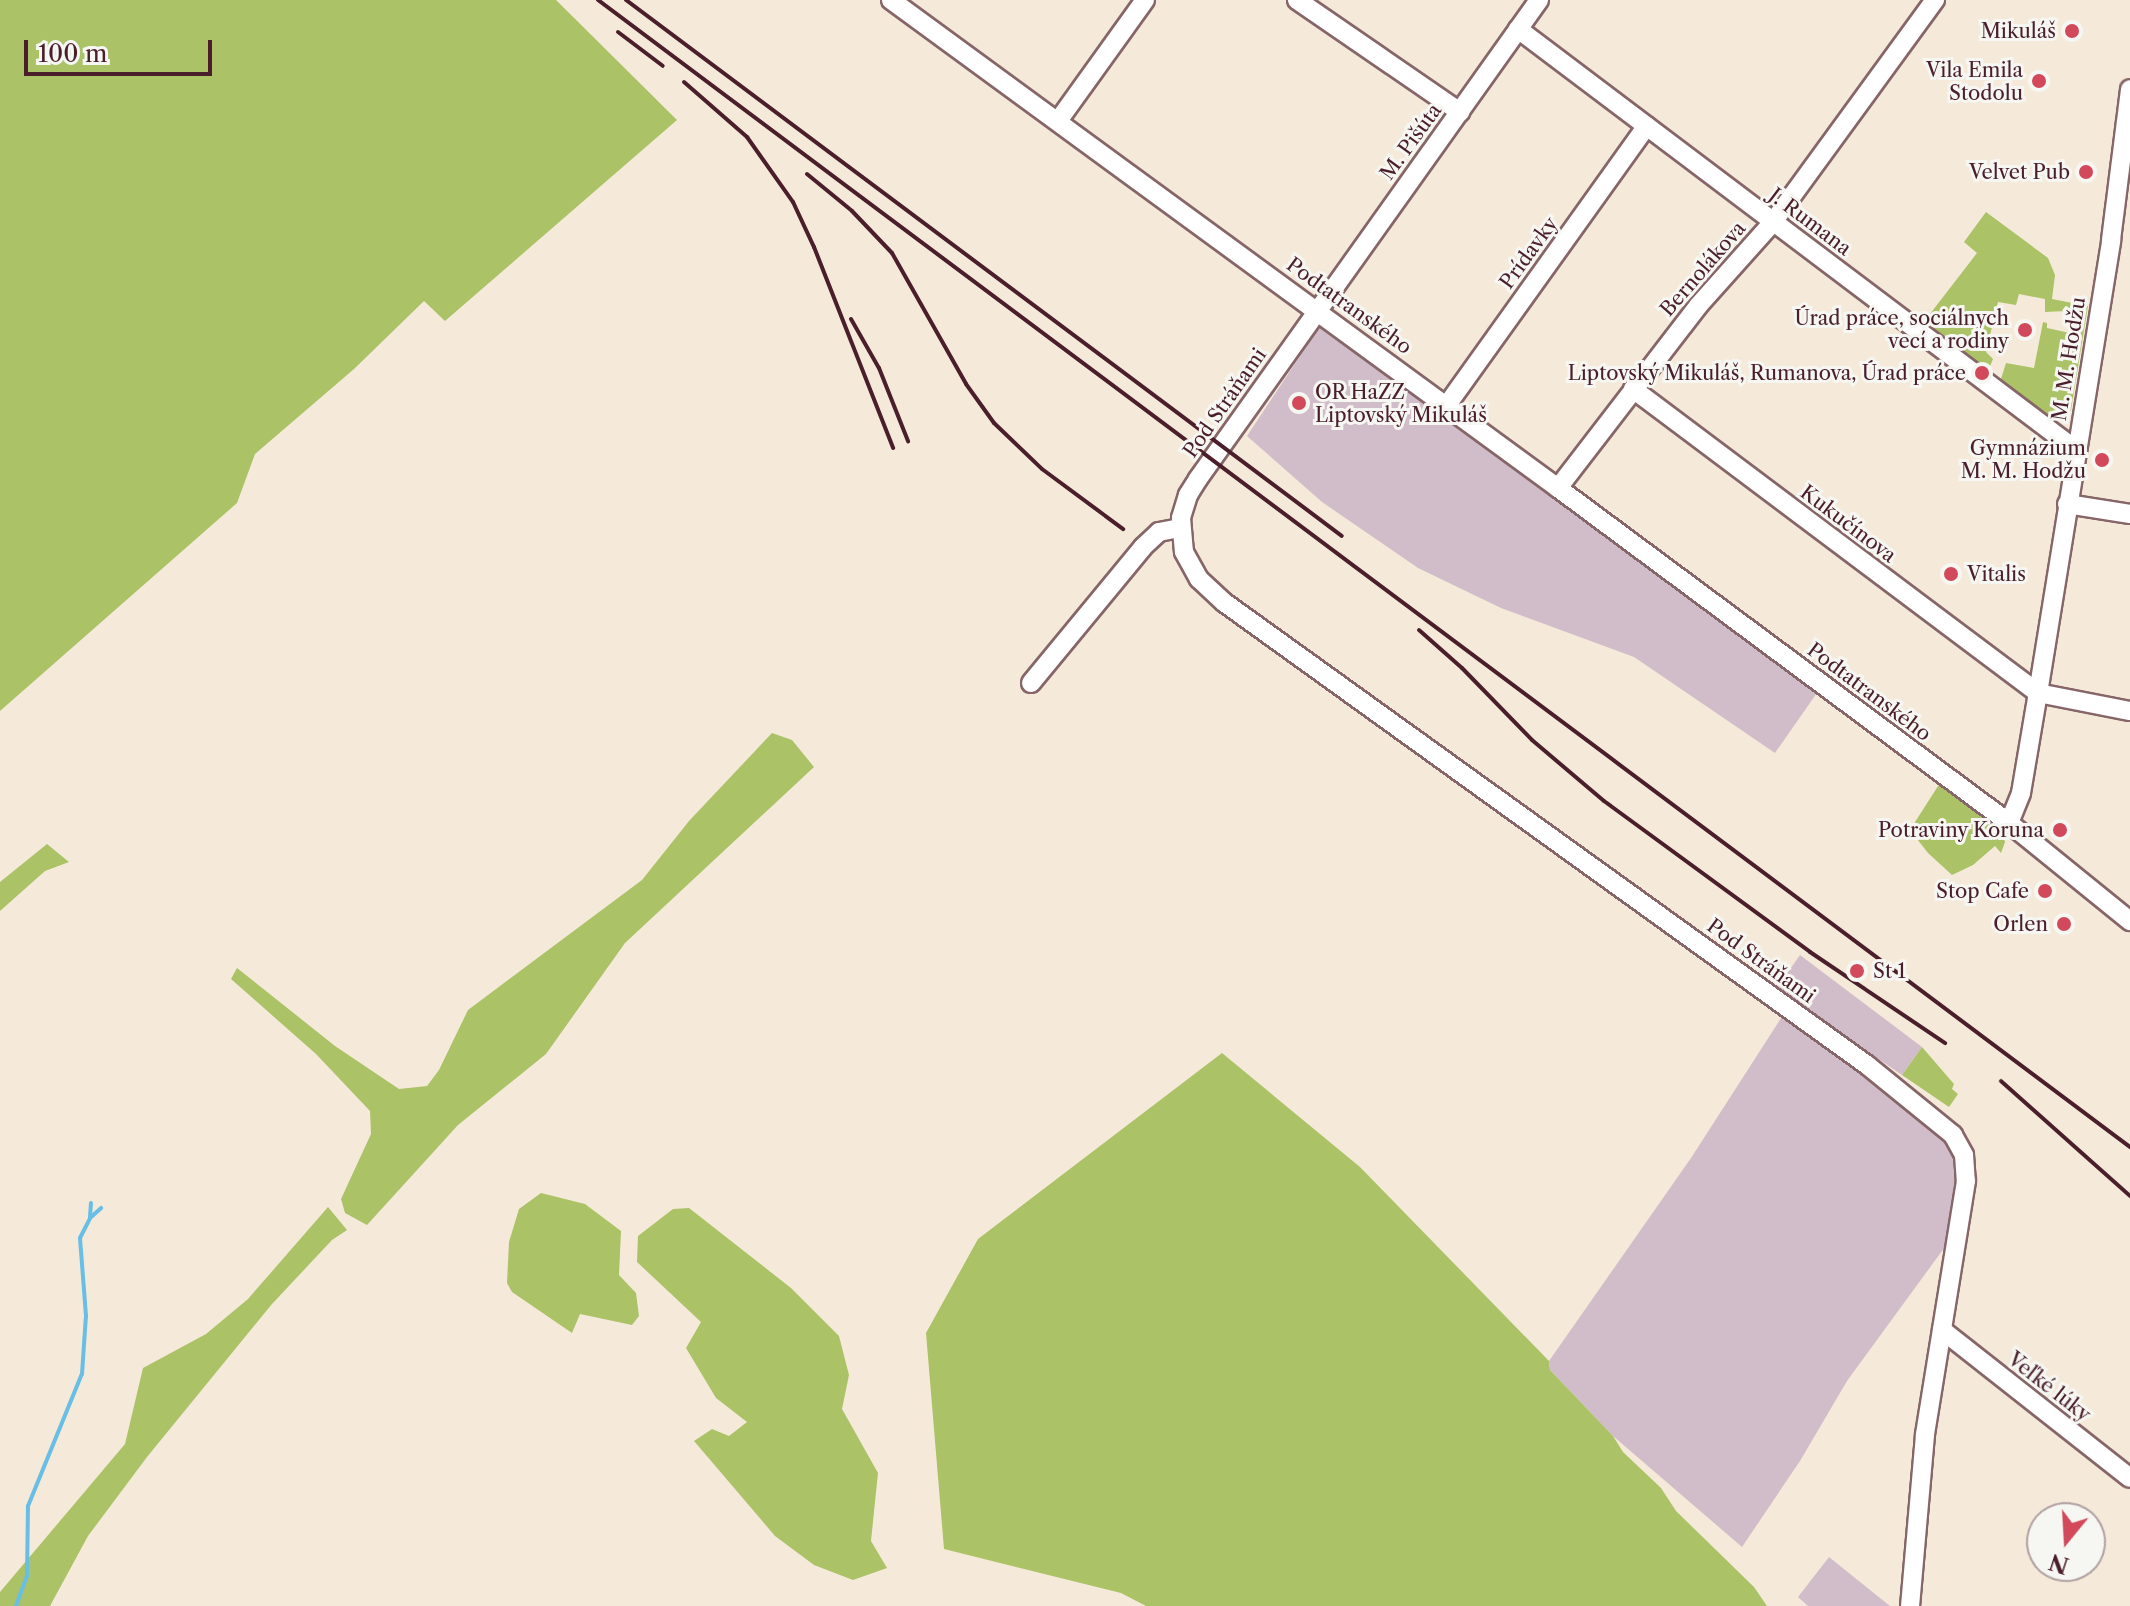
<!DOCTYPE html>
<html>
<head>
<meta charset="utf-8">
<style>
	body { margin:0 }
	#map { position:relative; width:2130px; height:1606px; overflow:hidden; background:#f5eada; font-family:"Libre Caslon Text",serif }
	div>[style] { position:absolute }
	.industrial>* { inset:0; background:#d1bdc9 }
	.green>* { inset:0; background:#abc267 }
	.stream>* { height:4px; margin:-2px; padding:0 2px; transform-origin:2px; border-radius:2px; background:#68bee5 }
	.roads { filter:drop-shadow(2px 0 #866668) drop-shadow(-2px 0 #866668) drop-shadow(0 2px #866668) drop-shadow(0 -2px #866668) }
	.minor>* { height:18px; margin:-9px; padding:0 9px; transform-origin:9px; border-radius:9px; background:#fff }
	.rail>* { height:4px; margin:-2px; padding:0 2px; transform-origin:2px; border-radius:2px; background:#4a1f2b }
	.dots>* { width:22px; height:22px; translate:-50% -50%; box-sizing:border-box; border:4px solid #f6f6f2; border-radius:50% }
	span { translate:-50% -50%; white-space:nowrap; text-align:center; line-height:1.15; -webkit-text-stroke:6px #f6f6f2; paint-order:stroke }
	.poi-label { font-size:20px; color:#4a1f2b }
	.right { translate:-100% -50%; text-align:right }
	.left { translate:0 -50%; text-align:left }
	.street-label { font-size:20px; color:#4a1f2b }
	.north { position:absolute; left:2026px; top:1502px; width:80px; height:80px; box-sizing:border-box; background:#f6f6f2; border:2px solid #b1a0a2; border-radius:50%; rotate:198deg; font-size:22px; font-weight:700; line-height:32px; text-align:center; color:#4a1f2b }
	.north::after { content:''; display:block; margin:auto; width:28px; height:36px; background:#d1495b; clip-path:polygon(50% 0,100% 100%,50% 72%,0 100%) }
	.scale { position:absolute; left:24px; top:40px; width:188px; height:36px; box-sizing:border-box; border:4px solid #4a1f2b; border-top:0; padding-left:10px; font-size:24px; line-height:28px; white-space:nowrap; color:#4a1f2b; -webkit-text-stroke:6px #f6f6f2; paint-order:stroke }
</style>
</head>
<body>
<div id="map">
	<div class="industrial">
		<div style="clip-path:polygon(1324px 320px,1819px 690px,1775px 753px,1634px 657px,1501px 608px,1418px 568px,1322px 502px,1247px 436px)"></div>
		<div style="clip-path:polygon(1800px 955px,1922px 1047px,1902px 1075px,1776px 989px)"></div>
		<div style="clip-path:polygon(1785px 1012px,1916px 1112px,1957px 1155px,1959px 1183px,1950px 1240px,1847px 1381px,1800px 1461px,1742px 1547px,1613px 1436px,1550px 1370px,1549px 1361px,1691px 1158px)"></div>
		<div style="clip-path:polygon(1829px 1557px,1890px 1606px,1808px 1606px,1798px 1597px)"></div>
	</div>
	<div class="green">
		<div style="clip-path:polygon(0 0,556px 0,677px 120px,445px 321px,424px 301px,354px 369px,255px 454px,237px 503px,0 711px)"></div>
		<div style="clip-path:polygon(1986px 212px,2048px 258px,2055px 275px,2052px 299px,2088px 306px,2071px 410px,2064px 420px,2050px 419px,2000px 382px,2006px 363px,2034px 368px,2043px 322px,2047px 323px,2047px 328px,2070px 333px,2074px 314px,2066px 311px,2045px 312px,2045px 299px,2019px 294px,2016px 305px,1998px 302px,1986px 352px,1993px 359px,1988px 371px,1923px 323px,1977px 253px,1964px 242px)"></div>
		<div style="clip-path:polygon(772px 733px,792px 740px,814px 767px,625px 943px,546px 1054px,458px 1125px,367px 1225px,345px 1213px,341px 1199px,371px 1134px,370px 1111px,316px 1054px,231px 979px,237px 968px,335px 1046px,399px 1089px,427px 1086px,439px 1070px,468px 1010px,642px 880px,689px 821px)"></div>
		<div style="clip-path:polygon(1940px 783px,2001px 830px,2005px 842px,2001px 853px,1995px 846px,1973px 865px,1952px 875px,1928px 853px,1917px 839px,1915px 822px)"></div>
		<div style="clip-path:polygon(47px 844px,69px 862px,45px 871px,0 911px,0 882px)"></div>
		<div style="clip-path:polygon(1922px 1047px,1954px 1084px,1952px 1089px,1958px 1094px,1949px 1107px,1902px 1075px)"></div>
		<div style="clip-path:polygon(1222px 1053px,1360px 1167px,1549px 1361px,1550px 1370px,1613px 1436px,1623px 1452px,1661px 1488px,1676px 1511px,1754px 1587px,1767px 1606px,1146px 1606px,1121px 1593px,944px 1549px,926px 1333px,978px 1239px)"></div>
		<div style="clip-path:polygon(541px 1193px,585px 1204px,621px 1231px,619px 1275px,636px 1293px,639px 1316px,632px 1325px,580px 1314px,572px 1333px,512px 1292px,507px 1283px,509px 1242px,519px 1209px)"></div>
		<div style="clip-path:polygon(328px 1207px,347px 1230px,332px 1240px,272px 1304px,147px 1457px,88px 1536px,50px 1606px,0 1606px,0 1592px,125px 1444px,143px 1368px,206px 1334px,248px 1299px)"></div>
		<div style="clip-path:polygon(689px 1208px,791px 1288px,839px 1336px,849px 1375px,842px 1409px,878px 1473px,871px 1541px,887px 1568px,853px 1580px,814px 1565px,775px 1536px,694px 1441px,712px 1429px,729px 1436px,747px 1422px,716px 1398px,686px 1348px,701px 1322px,637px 1262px,638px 1236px,673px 1209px)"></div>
	</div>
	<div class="stream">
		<div style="left:90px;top:1217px;width:14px;rotate:-86deg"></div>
		<div style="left:16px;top:1606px;width:32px;rotate:-70deg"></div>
		<div style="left:27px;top:1576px;width:70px;rotate:-89.2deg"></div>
		<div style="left:28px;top:1506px;width:143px;rotate:-67.8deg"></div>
		<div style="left:82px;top:1374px;width:58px;rotate:-86.1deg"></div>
		<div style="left:86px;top:1316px;width:78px;rotate:-94.4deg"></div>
		<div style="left:80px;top:1238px;width:22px;rotate:-63deg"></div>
		<div style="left:90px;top:1218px;width:15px;rotate:-42deg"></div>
	</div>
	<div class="roads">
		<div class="minor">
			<div style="left:891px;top:0;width:826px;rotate:36.19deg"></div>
			<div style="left:1558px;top:488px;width:562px;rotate:36.6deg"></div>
			<div style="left:2009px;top:823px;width:156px;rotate:39deg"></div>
			<div style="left:1297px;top:0;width:198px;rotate:34.5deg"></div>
			<div style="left:1539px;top:0;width:588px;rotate:125.45deg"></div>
			<div style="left:1198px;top:479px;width:19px;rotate:122deg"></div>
			<div style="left:1188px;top:495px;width:24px;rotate:107deg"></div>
			<div style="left:1181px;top:518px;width:34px;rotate:85deg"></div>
			<div style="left:1184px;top:552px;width:31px;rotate:61deg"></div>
			<div style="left:1199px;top:579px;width:35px;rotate:43deg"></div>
			<div style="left:1225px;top:603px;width:791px;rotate:35.74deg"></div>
			<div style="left:1867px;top:1065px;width:111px;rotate:39.1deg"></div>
			<div style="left:1953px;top:1135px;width:23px;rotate:61deg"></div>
			<div style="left:1964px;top:1155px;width:26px;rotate:86deg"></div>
			<div style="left:1966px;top:1181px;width:257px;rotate:99.2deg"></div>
			<div style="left:1925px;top:1435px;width:172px;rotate:95deg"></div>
			<div style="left:1518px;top:29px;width:699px;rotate:37.03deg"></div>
			<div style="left:1058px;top:121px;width:149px;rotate:-54.3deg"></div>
			<div style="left:1633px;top:389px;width:506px;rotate:36.89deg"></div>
			<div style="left:2038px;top:693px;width:94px;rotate:11.1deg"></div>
			<div style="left:1447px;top:405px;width:343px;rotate:-54.4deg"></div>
			<div style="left:1558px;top:488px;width:230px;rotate:-52.4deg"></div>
			<div style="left:1698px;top:306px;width:113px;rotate:-48.2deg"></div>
			<div style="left:1773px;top:222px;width:275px;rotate:-53.9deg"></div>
			<div style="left:2067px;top:504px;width:64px;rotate:9deg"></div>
			<div style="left:1031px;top:683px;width:176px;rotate:-50.5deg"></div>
			<div style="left:1143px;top:547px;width:22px;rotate:-43deg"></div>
			<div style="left:1159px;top:532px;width:21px;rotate:-11deg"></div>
			<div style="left:2009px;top:823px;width:32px;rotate:-68deg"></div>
			<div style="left:2021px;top:793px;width:101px;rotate:-80.4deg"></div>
			<div style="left:2038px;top:693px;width:459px;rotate:-80.8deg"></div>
			<div style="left:2111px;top:240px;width:152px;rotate:-82.8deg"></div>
			<div style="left:1942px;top:1330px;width:239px;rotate:38.2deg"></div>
		</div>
	</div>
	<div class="rail">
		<div style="left:598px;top:0;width:1914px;rotate:36.82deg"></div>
		<div style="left:626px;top:0;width:894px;rotate:36.82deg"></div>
		<div style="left:618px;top:32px;width:56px;rotate:37.1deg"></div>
		<div style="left:684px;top:82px;width:84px;rotate:41.1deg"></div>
		<div style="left:747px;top:137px;width:80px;rotate:54.7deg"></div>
		<div style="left:793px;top:202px;width:50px;rotate:65deg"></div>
		<div style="left:814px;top:247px;width:216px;rotate:68.5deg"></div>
		<div style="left:807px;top:174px;width:58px;rotate:39.4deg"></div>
		<div style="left:852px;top:211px;width:58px;rotate:46.4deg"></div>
		<div style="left:892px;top:253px;width:150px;rotate:60.5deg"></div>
		<div style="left:966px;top:384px;width:48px;rotate:54.3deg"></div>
		<div style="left:994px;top:423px;width:66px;rotate:43.8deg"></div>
		<div style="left:1042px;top:469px;width:101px;rotate:36.5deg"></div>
		<div style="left:851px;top:319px;width:56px;rotate:60.3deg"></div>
		<div style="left:879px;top:368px;width:79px;rotate:68.3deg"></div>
		<div style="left:1419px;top:630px;width:57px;rotate:41.5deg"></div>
		<div style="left:1462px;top:668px;width:100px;rotate:45.8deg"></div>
		<div style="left:1532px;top:740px;width:94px;rotate:40.3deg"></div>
		<div style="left:1604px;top:801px;width:255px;rotate:36.2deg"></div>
		<div style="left:1810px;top:952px;width:163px;rotate:34deg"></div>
		<div style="left:2001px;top:1081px;width:173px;rotate:41.7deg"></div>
	</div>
	<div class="dots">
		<div style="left:2072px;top:31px;background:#d1495b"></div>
		<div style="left:2039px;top:81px;background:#d1495b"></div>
		<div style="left:2086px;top:172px;background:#d1495b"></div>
		<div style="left:2025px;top:330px;background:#d1495b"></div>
		<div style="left:1982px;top:373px;background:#d1495b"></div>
		<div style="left:1299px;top:403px;background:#d1495b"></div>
		<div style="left:2102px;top:460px;background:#d1495b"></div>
		<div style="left:1951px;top:574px;background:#d1495b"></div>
		<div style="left:2060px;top:830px;background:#d1495b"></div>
		<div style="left:2045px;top:891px;background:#d1495b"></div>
		<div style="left:2064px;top:924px;background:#d1495b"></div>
		<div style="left:1857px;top:971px;background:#d1495b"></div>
	</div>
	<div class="poi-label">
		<span class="right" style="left:2056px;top:31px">Mikuláš</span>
		<span class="right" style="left:2023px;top:82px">Vila Emila<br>Stodolu</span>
		<span class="right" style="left:2070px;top:172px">Velvet Pub</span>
		<span class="right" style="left:2009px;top:330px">Úrad práce, sociálnych<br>vecí a rodiny</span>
		<span class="right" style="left:1966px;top:373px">Liptovský Mikuláš, Rumanova, Úrad práce</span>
		<span class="left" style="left:1315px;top:404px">OR HaZZ<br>Liptovský Mikuláš</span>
		<span class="right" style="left:2086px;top:460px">Gymnázium<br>M. M. Hodžu</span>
		<span class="left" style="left:1967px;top:574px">Vitalis</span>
		<span class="right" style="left:2044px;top:830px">Potraviny Koruna</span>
		<span class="right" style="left:2029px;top:891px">Stop Cafe</span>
		<span class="right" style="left:2048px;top:924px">Orlen</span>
		<span class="left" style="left:1873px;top:971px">St 1</span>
	</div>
	<div class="street-label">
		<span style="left:1411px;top:142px;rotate:-54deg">M. Pišúta</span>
		<span style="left:1810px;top:222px;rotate:37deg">J. Rumana</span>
		<span style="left:1529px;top:253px;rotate:-54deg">Prídavky</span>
		<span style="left:1703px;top:269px;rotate:-49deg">Bernolákova</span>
		<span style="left:1349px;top:306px;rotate:36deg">Podtatranského</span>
		<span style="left:2069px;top:359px;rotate:-81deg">M. M. Hodžu</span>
		<span style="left:1225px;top:403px;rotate:-55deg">Pod Stráňami</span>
		<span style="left:1848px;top:524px;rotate:37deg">Kukučínova</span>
		<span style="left:1869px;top:692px;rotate:37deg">Podtatranského</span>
		<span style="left:1761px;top:961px;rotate:36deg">Pod Stráňami</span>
		<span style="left:2049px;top:1387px;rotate:38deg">Veľké lúky</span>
	</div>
	<div class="north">N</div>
	<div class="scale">100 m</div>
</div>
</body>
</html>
